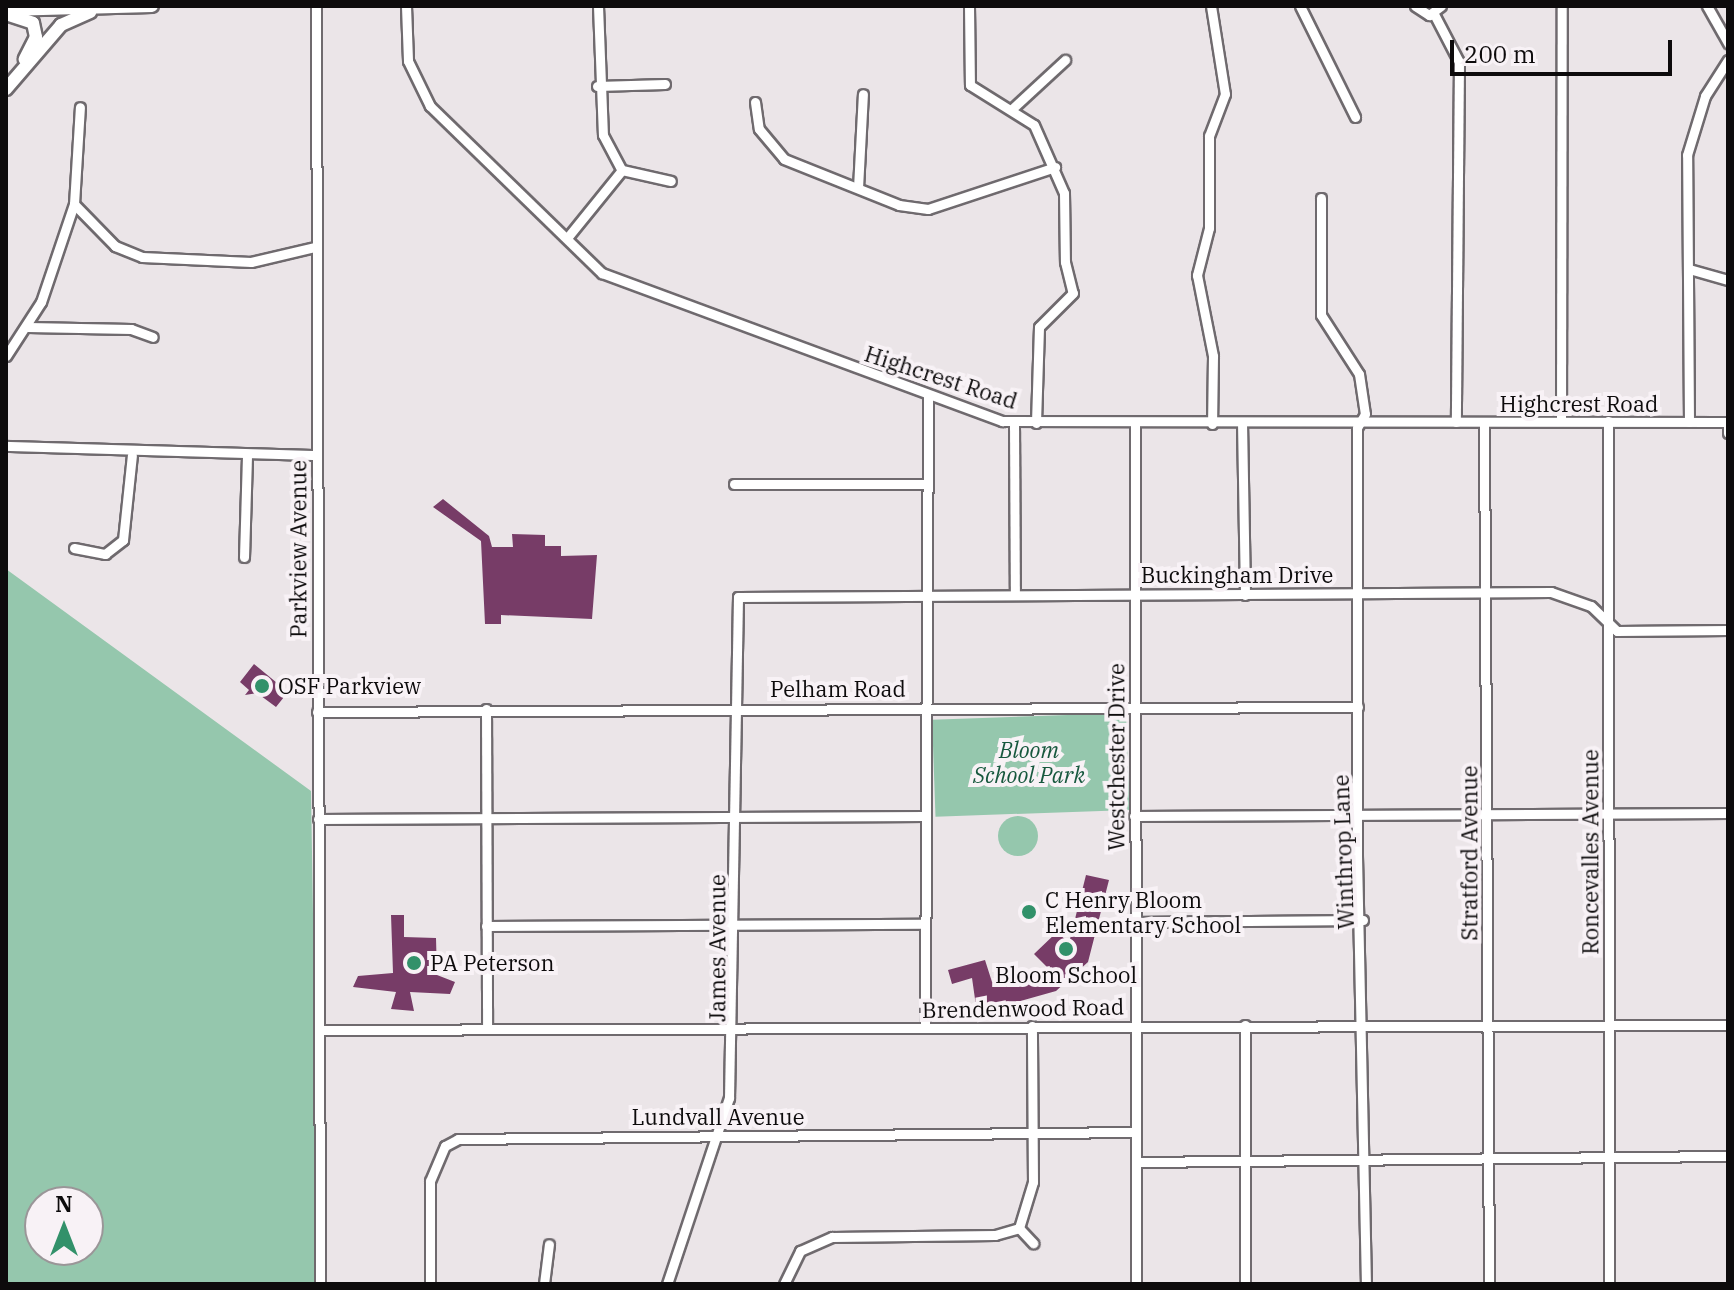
<!DOCTYPE html>
<html>
<head>
<meta charset="utf-8">
<style>
	body { margin:0 }
	#map { position:relative; width:1734px; height:1290px; overflow:hidden; background:#ebe5e8; font-family:"IBM Plex Serif",serif }
	div>[style] { position:absolute }
	.green>* { inset:0; background:#95c7ad; transform-origin:0 0 }
	.round { border-radius:50% }
	.building>* { inset:0; background:#773c67 }
	.roads { filter:drop-shadow(2px 0 #6f6a6e) drop-shadow(-2px 0 #6f6a6e) drop-shadow(0 2px #6f6a6e) drop-shadow(0 -2px #6f6a6e) }
	.minor>* { height:9px; margin:-4.5px; padding:0 4.5px; transform-origin:4.5px; border-radius:4.5px; background:#fff }
	.major>* { height:12px; margin:-6px; padding:0 6px; transform-origin:6px; border-radius:6px; background:#fff }
	.dots>* { width:22px; height:22px; translate:-50% -50%; box-sizing:border-box; border:4px solid #f8f2f6; border-radius:50% }
	span { translate:-50% -50%; white-space:nowrap; text-align:center; line-height:1.15; -webkit-text-stroke:8px #f8f2f6; paint-order:stroke }
	.street-label { font-size:22px; color:#0d0b0c }
	.poi-label { font-size:22px; color:#0d0b0c }
	.left { translate:0 -50%; text-align:left }
	.park-label { font-size:22px; color:#17583e; font-style:italic }
	.frame { position:absolute; inset:0; border:8px solid #0d0b0c; pointer-events:none }
	.north { position:absolute; left:24px; top:1186px; width:80px; height:80px; box-sizing:border-box; background:#f8f2f6; border:2px solid #9a9698; border-radius:50%; rotate:0deg; font-size:22px; font-weight:700; line-height:32px; text-align:center; color:#0d0b0c }
	.north::after { content:''; display:block; margin:auto; width:28px; height:36px; background:#32916a; clip-path:polygon(50% 0,100% 100%,50% 72%,0 100%) }
	.scale { position:absolute; left:1450px; top:40px; width:222px; height:36px; box-sizing:border-box; border:4px solid #0d0b0c; border-top:0; padding-left:10px; font-size:24px; line-height:28px; white-space:nowrap; color:#0d0b0c; -webkit-text-stroke:6px #f8f2f6; paint-order:stroke }
</style>
</head>
<body>
<div id="map">
	<div class="green">
		<div style="clip-path:polygon(evenodd,6px 569px,311px 791px,319px 1284px,6px 1284px,6px 569px,40px 1202px,88px 1202px,88px 1250px,40px 1250px,40px 1202px)"></div>
		<div style="left:1126px;top:713px;width:97px;height:194px;rotate:88deg"></div>
		<div class="round" style="left:998px;top:816px;width:40px;height:40px"></div>
	</div>
	<div class="building">
		<div style="clip-path:polygon(443px 499px,489px 536px,492px 547px,513px 547px,512px 534px,545px 535px,545px 546px,561px 546px,561px 556px,597px 555px,592px 619px,501px 615px,501px 624px,485px 624px,481px 541px,433px 507px)"></div>
		<div style="clip-path:polygon(254px 664px,288px 692px,276px 707px,257px 693px,245px 695px,249px 690px,240px 682px)"></div>
		<div style="clip-path:polygon(1086px 875px,1109px 880px,1088px 962px,1056px 991px,977px 1013px,972px 978px,952px 984px,948px 970px,985px 960px,992px 982px,1047px 967px,1034px 954px,1057px 932px,1069px 943px)"></div>
		<div style="clip-path:polygon(391px 915px,404px 915px,404px 937px,436px 938px,437px 975px,455px 982px,450px 994px,410px 992px,414px 1011px,391px 1009px,396px 992px,353px 987px,358px 976px,393px 973px)"></div>
	</div>
	<div class="roads">
		<div class="minor">
			<div style="left:316px;top:6px;width:1278px;rotate:89.82deg"></div>
			<div style="left:406px;top:6px;width:55px;rotate:87.9deg"></div>
			<div style="left:408px;top:61px;width:50px;rotate:63.9deg"></div>
			<div style="left:430px;top:106px;width:240px;rotate:44.2deg"></div>
			<div style="left:602px;top:273px;width:427px;rotate:20.3deg"></div>
			<div style="left:1002px;top:421px;width:726px;rotate:0.08deg"></div>
			<div style="left:1728px;top:422px;width:11px;rotate:90deg"></div>
			<div style="left:598px;top:6px;width:129px;rotate:87.8deg"></div>
			<div style="left:603px;top:135px;width:40px;rotate:62deg"></div>
			<div style="left:969px;top:6px;width:79px;rotate:89.3deg"></div>
			<div style="left:970px;top:85px;width:75px;rotate:32deg"></div>
			<div style="left:1034px;top:125px;width:74px;rotate:66.2deg"></div>
			<div style="left:1064px;top:193px;width:69px;rotate:89.2deg"></div>
			<div style="left:1065px;top:262px;width:32px;rotate:76deg"></div>
			<div style="left:1073px;top:293px;width:48px;rotate:135deg"></div>
			<div style="left:1039px;top:327px;width:96px;rotate:91.8deg"></div>
			<div style="left:1211px;top:6px;width:89px;rotate:81deg"></div>
			<div style="left:1225px;top:94px;width:45px;rotate:110.9deg"></div>
			<div style="left:1209px;top:136px;width:92px;rotate:90deg"></div>
			<div style="left:1209px;top:228px;width:49px;rotate:104.3deg"></div>
			<div style="left:1197px;top:275px;width:83px;rotate:78.8deg"></div>
			<div style="left:1213px;top:356px;width:68px;rotate:90.8deg"></div>
			<div style="left:1300px;top:6px;width:124px;rotate:63.6deg"></div>
			<div style="left:1415px;top:6px;width:17px;rotate:33deg"></div>
			<div style="left:1429px;top:15px;width:15px;rotate:-37deg"></div>
			<div style="left:1707px;top:6px;width:43px;rotate:60.4deg"></div>
			<div style="left:1434px;top:14px;width:54px;rotate:62.5deg"></div>
			<div style="left:1459px;top:62px;width:360px;rotate:90.5deg"></div>
			<div style="left:597px;top:86px;width:68px;rotate:-1.7deg"></div>
			<div style="left:755px;top:102px;width:27px;rotate:82deg"></div>
			<div style="left:759px;top:129px;width:39px;rotate:50deg"></div>
			<div style="left:784px;top:159px;width:124px;rotate:21.8deg"></div>
			<div style="left:899px;top:205px;width:29px;rotate:8deg"></div>
			<div style="left:928px;top:209px;width:134px;rotate:-18.3deg"></div>
			<div style="left:1013px;top:108px;width:71px;rotate:-42.7deg"></div>
			<div style="left:622px;top:170px;width:50px;rotate:12.7deg"></div>
			<div style="left:858px;top:188px;width:94px;rotate:-87deg"></div>
			<div style="left:1321px;top:198px;width:117px;rotate:90deg"></div>
			<div style="left:1321px;top:315px;width:70px;rotate:57.2deg"></div>
			<div style="left:1359px;top:374px;width:40px;rotate:81.5deg"></div>
			<div style="left:1365px;top:414px;width:16px;rotate:120deg"></div>
			<div style="left:1357px;top:428px;width:428px;rotate:90deg"></div>
			<div style="left:1357px;top:856px;width:428px;rotate:88.8deg"></div>
			<div style="left:74px;top:204px;width:59px;rotate:45.7deg"></div>
			<div style="left:115px;top:246px;width:29px;rotate:22deg"></div>
			<div style="left:142px;top:257px;width:109px;rotate:2.6deg"></div>
			<div style="left:251px;top:262px;width:66px;rotate:-13.2deg"></div>
			<div style="left:567px;top:238px;width:87px;rotate:-51deg"></div>
			<div style="left:1689px;top:269px;width:41px;rotate:15.8deg"></div>
			<div style="left:28px;top:327px;width:103px;rotate:1.1deg"></div>
			<div style="left:131px;top:329px;width:23px;rotate:20deg"></div>
			<div style="left:6px;top:356px;width:64px;rotate:-57.1deg"></div>
			<div style="left:41px;top:302px;width:103px;rotate:-71.4deg"></div>
			<div style="left:74px;top:204px;width:97px;rotate:-86.5deg"></div>
			<div style="left:1561px;top:421px;width:415px;rotate:-89.9deg"></div>
			<div style="left:1608px;top:421px;width:863px;rotate:89.93deg"></div>
			<div style="left:1135px;top:422px;width:862px;rotate:89.93deg"></div>
			<div style="left:1242px;top:422px;width:173px;rotate:89deg"></div>
			<div style="left:1484px;top:422px;width:862px;rotate:89.67deg"></div>
			<div style="left:1689px;top:422px;width:267px;rotate:-90.4deg"></div>
			<div style="left:1687px;top:155px;width:62px;rotate:-73deg"></div>
			<div style="left:1705px;top:96px;width:43px;rotate:-57.4deg"></div>
			<div style="left:1014px;top:423px;width:171px;rotate:89.7deg"></div>
			<div style="left:6px;top:446px;width:310px;rotate:1.7deg"></div>
			<div style="left:734px;top:484px;width:190px"></div>
			<div style="left:74px;top:548px;width:32px;rotate:11deg"></div>
			<div style="left:105px;top:554px;width:23px;rotate:-38deg"></div>
			<div style="left:123px;top:540px;width:85px;rotate:-84deg"></div>
			<div style="left:244px;top:557px;width:100px;rotate:-88.3deg"></div>
			<div style="left:486px;top:709px;width:320px;rotate:89.8deg"></div>
			<div style="left:317px;top:712px;width:1041px;rotate:-0.28deg"></div>
			<div style="left:1134px;top:816px;width:594px;rotate:-0.29deg"></div>
			<div style="left:318px;top:819px;width:607px;rotate:-0.28deg"></div>
			<div style="left:1134px;top:922px;width:229px;rotate:-0.5deg"></div>
			<div style="left:486px;top:926px;width:439px;rotate:-0.3deg"></div>
			<div style="left:1245px;top:1025px;width:259px;rotate:90deg"></div>
			<div style="left:925px;top:1027px;width:630px;rotate:-89.73deg"></div>
			<div style="left:319px;top:1030px;width:1409px;rotate:-0.2deg"></div>
			<div style="left:1137px;top:1162px;width:591px;rotate:-0.58deg"></div>
			<div style="left:1019px;top:1228px;width:21px;rotate:47deg"></div>
			<div style="left:430px;top:1284px;width:103px;rotate:-90deg"></div>
			<div style="left:430px;top:1181px;width:38px;rotate:-67deg"></div>
			<div style="left:445px;top:1146px;width:15px;rotate:-28deg"></div>
			<div style="left:458px;top:1139px;width:678px;rotate:-0.59deg"></div>
			<div style="left:544px;top:1284px;width:40px;rotate:-82.9deg"></div>
			<div style="left:667px;top:1284px;width:196px;rotate:-71.6deg"></div>
			<div style="left:729px;top:1098px;width:501px;rotate:-88.97deg"></div>
			<div style="left:738px;top:597px;width:813px;rotate:-0.35deg"></div>
			<div style="left:1551px;top:592px;width:42px;rotate:19.3deg"></div>
			<div style="left:1591px;top:606px;width:36px;rotate:44deg"></div>
			<div style="left:1617px;top:631px;width:111px;rotate:-0.5deg"></div>
			<div style="left:784px;top:1284px;width:37px;rotate:-64deg"></div>
			<div style="left:800px;top:1251px;width:35px;rotate:-24deg"></div>
			<div style="left:832px;top:1237px;width:163px;rotate:-0.7deg"></div>
			<div style="left:995px;top:1235px;width:25px;rotate:-16deg"></div>
			<div style="left:1019px;top:1228px;width:48px;rotate:-73.1deg"></div>
			<div style="left:1033px;top:1182px;width:156px;rotate:-90.4deg"></div>
		</div>
		<div class="major">
			<div style="left:6px;top:10px;width:146px;rotate:-1.6deg"></div>
			<div style="left:9px;top:15px;width:25px;rotate:18deg"></div>
			<div style="left:33px;top:23px;width:14px;rotate:78deg"></div>
			<div style="left:36px;top:37px;width:25px;rotate:117deg"></div>
			<div style="left:6px;top:89px;width:84px;rotate:-49.3deg"></div>
			<div style="left:61px;top:25px;width:32px;rotate:-24deg"></div>
		</div>
	</div>
	<div class="dots">
		<div style="left:262px;top:686px;background:#32916a"></div>
		<div style="left:1029px;top:912px;background:#32916a"></div>
		<div style="left:1066px;top:949px;background:#32916a"></div>
		<div style="left:414px;top:963px;background:#32916a"></div>
	</div>
	<div class="street-label">
		<span style="left:941px;top:377px;rotate:18deg">Highcrest Road</span>
		<span style="left:1579px;top:404px">Highcrest Road</span>
		<span style="left:298px;top:549px;rotate:-90deg">Parkview Avenue</span>
		<span style="left:1237px;top:575px">Buckingham Drive</span>
		<span style="left:838px;top:689px">Pelham Road</span>
		<span style="left:1116px;top:757px;rotate:-90deg">Westchester Drive</span>
		<span style="left:1343px;top:852px;rotate:-92deg">Winthrop Lane</span>
		<span style="left:1590px;top:852px;rotate:-90deg">Roncevalles Avenue</span>
		<span style="left:1469px;top:853px;rotate:-90deg">Stratford Avenue</span>
		<span style="left:717px;top:948px;rotate:-90deg">James Avenue</span>
		<span style="left:1023px;top:1008px;rotate:-1deg">Brendenwood Road</span>
		<span style="left:718px;top:1117px">Lundvall Avenue</span>
	</div>
	<div class="poi-label">
		<span class="left" style="left:278px;top:686px">OSF Parkview</span>
		<span class="left" style="left:1045px;top:912px">C Henry Bloom<br>Elementary School</span>
		<span class="left" style="left:430px;top:963px">PA Peterson</span>
		<span style="left:1066px;top:975px">Bloom School</span>
	</div>
	<div class="park-label">
		<span style="left:1029px;top:762px">Bloom<br>School Park</span>
	</div>
	<div class="frame"></div>
	<div class="north">N</div>
	<div class="scale">200 m</div>
</div>
</body>
</html>
